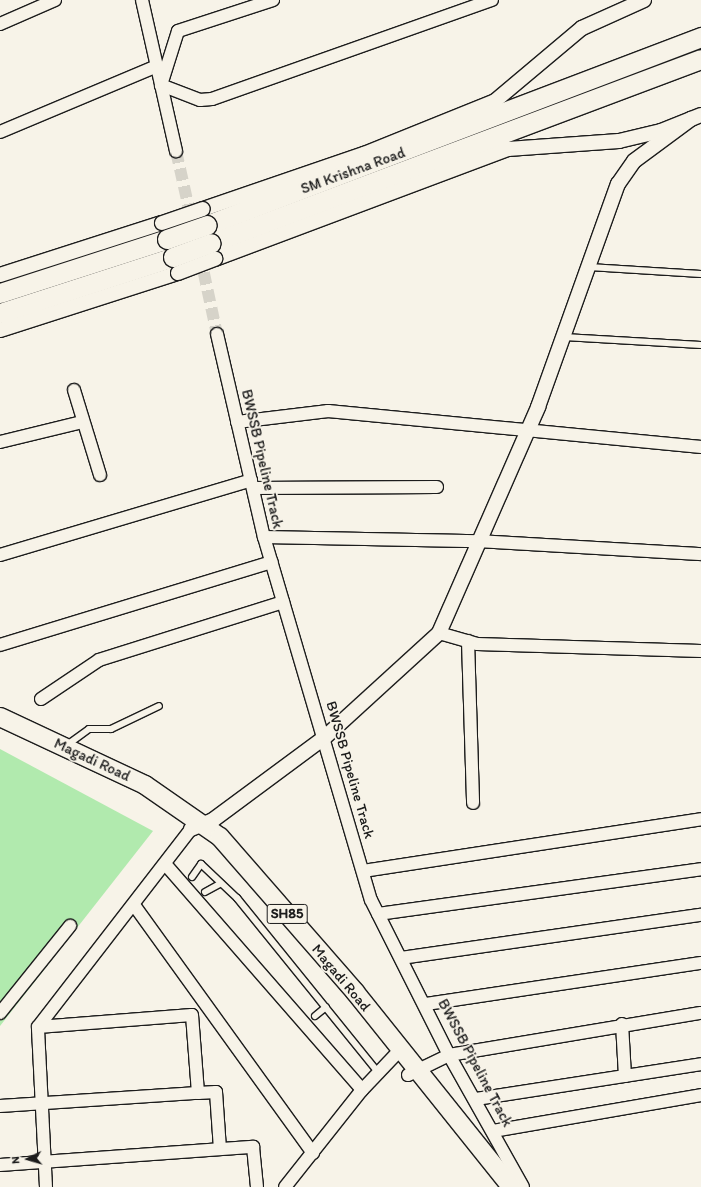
<!DOCTYPE html>
<html>
<head>
<meta charset="utf-8">
<style>
	body { margin:0 }
	#map { position:relative; width:701px; height:1187px; overflow:hidden; background:#f7f3e8; font-family:Itim,sans-serif }
	div>[style] { position:absolute }
	.green>* { inset:0; background:#b1eaae }
	.minor-tunnel>* { height:12px; margin-top:-6px; transform-origin:0; background:repeating-linear-gradient(90deg,#d6d3c9 0 12px,transparent 0 18px) }
	.roads { filter:drop-shadow(1px 0 #1c1c1c) drop-shadow(-1px 0 #1c1c1c) drop-shadow(0 1px #1c1c1c) drop-shadow(0 -1px #1c1c1c) }
	.service>* { height:6px; margin:-3px; padding:0 3px; transform-origin:3px; border-radius:3px; background:#f7f3e8 }
	.minor>* { height:12px; margin:-6px; padding:0 6px; transform-origin:6px; border-radius:6px; background:#f7f3e8 }
	.tertiary>* { height:14px; margin:-7px; padding:0 7px; transform-origin:7px; border-radius:7px; background:#f7f3e8 }
	.primary>* { height:18px; margin:-9px; padding:0 9px; transform-origin:9px; border-radius:9px; background:#f7f3e8 }
	.trunk>* { height:19px; margin:-9.5px; padding:0 9.5px; transform-origin:9.5px; border-radius:9.5px; background:#f7f3e8 }
	.bridges { filter:drop-shadow(1px 0 #1c1c1c) drop-shadow(-1px 0 #1c1c1c) drop-shadow(0 1px #1c1c1c) drop-shadow(0 -1px #1c1c1c) }
	.tertiary-bridge>* { height:14px; margin:-7px; padding:0 7px; transform-origin:7px; border-radius:7px; background:#f7f3e8 }
	.trunk-bridge>* { height:19px; margin:-9.5px; padding:0 9.5px; transform-origin:9.5px; border-radius:9.5px; background:#f7f3e8 }
	span { translate:-50% -50%; white-space:nowrap; text-align:center; line-height:1.15; -webkit-text-stroke:3.5px #f7f3e8; paint-order:stroke }
	.shield-label span { padding:1px 3px; background:#f7f3e8; border:1px solid; border-radius:3px; -webkit-text-stroke-width:0 }
	.shield-label { font-size:14px; color:#1c1c1c; font-weight:700 }
	.street-label { font-size:15px; color:#1c1c1c }
	.north { position:absolute; left:8px; top:1139px; width:40px; height:40px; -webkit-text-stroke:3px #f7f3e8; paint-order:stroke; rotate:265deg; font-size:11px; font-weight:700; line-height:16px; text-align:center; color:#1c1c1c }
	.north::after { content:''; display:block; margin:auto; width:14px; height:18px; background:#1c1c1c; clip-path:polygon(50% 0,100% 100%,50% 72%,0 100%) }
</style>
</head>
<body>
<div id="map">
	<div class="green">
		<div style="clip-path:polygon(0 749px,153px 831px,0 1026px)"></div>
	</div>
	<div class="minor-tunnel">
		<div style="left:176px;top:151px;width:73px;rotate:77.3deg"></div>
		<div style="left:200px;top:255px;width:81px;rotate:77.9deg"></div>
	</div>
	<div class="roads">
		<div class="service">
			<div style="left:589px;top:267px;width:112px;rotate:3.6deg"></div>
			<div style="left:564px;top:337px;width:137px;rotate:3.3deg"></div>
			<div style="left:67px;top:745px;width:27px;rotate:-36deg"></div>
			<div style="left:89px;top:729px;width:22px"></div>
			<div style="left:111px;top:729px;width:53px;rotate:-25.6deg"></div>
			<div style="left:192px;top:877px;width:16px;rotate:-55deg"></div>
			<div style="left:201px;top:864px;width:50px;rotate:43.4deg"></div>
			<div style="left:237px;top:898px;width:224px;rotate:51deg"></div>
			<div style="left:205px;top:892px;width:18px;rotate:-29deg"></div>
			<div style="left:315px;top:1016px;width:14px;rotate:-39deg"></div>
		</div>
		<div class="minor">
			<div style="left:142px;top:0;width:155px;rotate:77.3deg"></div>
			<div style="left:273px;top:0;width:100px;rotate:161.9deg"></div>
			<div style="left:178px;top:31px;width:57px;rotate:107.5deg"></div>
			<div style="left:161px;top:85px;width:42px;rotate:21deg"></div>
			<div style="left:200px;top:100px;width:12px;rotate:-5deg"></div>
			<div style="left:212px;top:99px;width:297px;rotate:-19.5deg"></div>
			<div style="left:0;top:24px;width:60px;rotate:-23.6deg"></div>
			<div style="left:0;top:132px;width:170px;rotate:-22.8deg"></div>
			<div style="left:217px;top:334px;width:208px;rotate:77deg"></div>
			<div style="left:264px;top:537px;width:378px;rotate:73.6deg"></div>
			<div style="left:371px;top:900px;width:174px;rotate:63.3deg"></div>
			<div style="left:449px;top:1055px;width:151px;rotate:60.7deg"></div>
			<div style="left:74px;top:390px;width:89px;rotate:73deg"></div>
			<div style="left:237px;top:422px;width:92px;rotate:-6.9deg"></div>
			<div style="left:328px;top:411px;width:375px;rotate:5.5deg"></div>
			<div style="left:0;top:442px;width:84px;rotate:-13.7deg"></div>
			<div style="left:253px;top:488px;width:184px;rotate:-0.3deg"></div>
			<div style="left:264px;top:537px;width:215px;rotate:1.1deg"></div>
			<div style="left:479px;top:541px;width:222px;rotate:3.4deg"></div>
			<div style="left:0;top:555px;width:262px;rotate:-16.6deg"></div>
			<div style="left:439px;top:633px;width:40px;rotate:16deg"></div>
			<div style="left:477px;top:644px;width:224px;rotate:1.8deg"></div>
			<div style="left:468px;top:641px;width:162px;rotate:88.2deg"></div>
			<div style="left:0;top:645px;width:284px;rotate:-17deg"></div>
			<div style="left:41px;top:699px;width:70px;rotate:-33.9deg"></div>
			<div style="left:99px;top:660px;width:193px;rotate:-17.5deg"></div>
			<div style="left:166px;top:865px;width:298px;rotate:48.9deg"></div>
			<div style="left:363px;top:871px;width:342px;rotate:-8.7deg"></div>
			<div style="left:134px;top:905px;width:306px;rotate:54.2deg"></div>
			<div style="left:378px;top:914px;width:326px;rotate:-7.9deg"></div>
			<div style="left:401px;top:958px;width:303px;rotate:-8.2deg"></div>
			<div style="left:426px;top:1004px;width:278px;rotate:-8.5deg"></div>
			<div style="left:0;top:1013px;width:112px;rotate:-51.2deg"></div>
			<div style="left:622px;top:1024px;width:52px;rotate:86.7deg"></div>
			<div style="left:38px;top:1027px;width:154px;rotate:-4.5deg"></div>
			<div style="left:192px;top:1015px;width:78px;rotate:85.6deg"></div>
			<div style="left:198px;top:1093px;width:18px;rotate:-3deg"></div>
			<div style="left:216px;top:1092px;width:57px;rotate:86deg"></div>
			<div style="left:408px;top:1075px;width:46px;rotate:-26deg"></div>
			<div style="left:449px;top:1055px;width:255px;rotate:-9.5deg"></div>
			<div style="left:476px;top:1099px;width:228px;rotate:-8.8deg"></div>
			<div style="left:0;top:1106px;width:198px;rotate:-3.8deg"></div>
			<div style="left:493px;top:1131px;width:211px;rotate:-9.8deg"></div>
			<div style="left:0;top:1165px;width:254px;rotate:-4.1deg"></div>
			<div style="left:253px;top:1147px;width:40px;rotate:84.3deg"></div>
			<div style="left:46px;top:1187px;width:160px;rotate:-92.9deg"></div>
			<div style="left:38px;top:1027px;width:250px;rotate:-52.3deg"></div>
			<div style="left:285px;top:1187px;width:124px;rotate:-51.6deg"></div>
			<div style="left:362px;top:1090px;width:55px;rotate:-46.5deg"></div>
		</div>
		<div class="tertiary">
			<div style="left:203px;top:209px;width:170px;rotate:-18.9deg"></div>
			<div style="left:364px;top:154px;width:141px;rotate:-22deg"></div>
			<div style="left:495px;top:101px;width:114px;rotate:-40deg"></div>
			<div style="left:582px;top:28px;width:68px;rotate:-24.3deg"></div>
			<div style="left:215px;top:259px;width:313px;rotate:-20.6deg"></div>
			<div style="left:508px;top:149px;width:111px;rotate:-4.1deg"></div>
			<div style="left:619px;top:141px;width:43px;rotate:-13.4deg"></div>
			<div style="left:661px;top:131px;width:43px;rotate:-21.8deg"></div>
			<div style="left:0;top:275px;width:170px;rotate:-17.8deg"></div>
			<div style="left:0;top:330px;width:187px;rotate:-17.8deg"></div>
			<div style="left:191px;top:829px;width:24px;rotate:-22deg"></div>
			<div style="left:213px;top:820px;width:138px;rotate:-36.5deg"></div>
			<div style="left:324px;top:738px;width:156px;rotate:-42.4deg"></div>
			<div style="left:439px;top:633px;width:247px;rotate:-66.3deg"></div>
			<div style="left:538px;top:407px;width:237px;rotate:-70.3deg"></div>
			<div style="left:618px;top:184px;width:28px;rotate:-55deg"></div>
			<div style="left:634px;top:161px;width:71px;rotate:-36.4deg"></div>
		</div>
		<div class="primary">
			<div style="left:0;top:717px;width:160px;rotate:25.1deg"></div>
			<div style="left:145px;top:785px;width:91px;rotate:34.7deg"></div>
			<div style="left:220px;top:837px;width:206px;rotate:48.9deg"></div>
			<div style="left:355px;top:992px;width:250px;rotate:51.3deg"></div>
		</div>
		<div class="trunk">
			<div style="left:207px;top:225px;width:529px;rotate:-20.84deg"></div>
			<div style="left:211px;top:243px;width:523px;rotate:-20.58deg"></div>
			<div style="left:0;top:293px;width:176px;rotate:-17.9deg"></div>
			<div style="left:0;top:313px;width:182px;rotate:-17.9deg"></div>
		</div>
	</div>
	<div class="bridges">
		<div class="tertiary-bridge">
			<div style="left:162px;top:223px;width:43px;rotate:-18.9deg"></div>
			<div style="left:178px;top:273px;width:40px;rotate:-21deg"></div>
		</div>
		<div class="trunk-bridge">
			<div style="left:167px;top:239px;width:42px;rotate:-19.3deg"></div>
			<div style="left:173px;top:257px;width:40px;rotate:-20.2deg"></div>
		</div>
	</div>
	<div class="shield-label">
		<span style="left:287px;top:914px">SH85</span>
	</div>
	<div class="street-label">
		<span style="left:353px;top:171px;rotate:-20deg">SM Krishna Road</span>
		<span style="left:262px;top:459px;rotate:77deg">BWSSB Pipeline Track</span>
		<span style="left:92px;top:760px;rotate:25deg">Magadi Road</span>
		<span style="left:350px;top:770px;rotate:74deg">BWSSB Pipeline Track</span>
		<span style="left:341px;top:978px;rotate:50deg">Magadi Road</span>
		<span style="left:475px;top:1063px;rotate:62deg">BWSSB Pipeline Track</span>
	</div>
	<div class="north">N</div>
</div>
</body>
</html>
